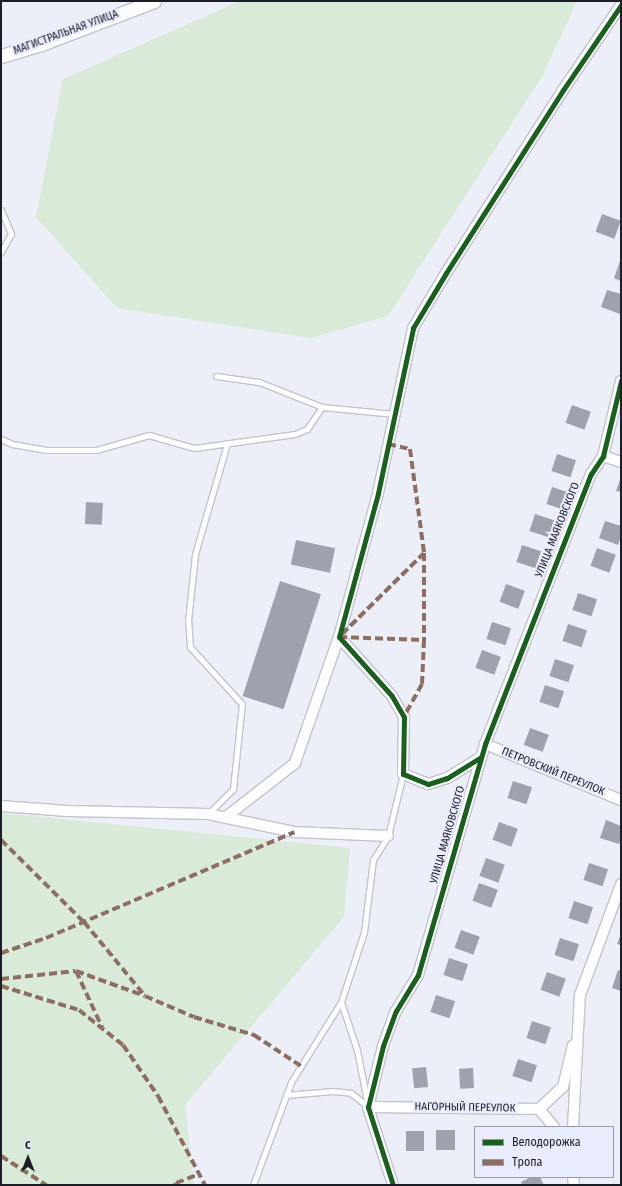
<!DOCTYPE html>
<html>
<head>
<meta charset="utf-8">
<style>
	body { margin:0 }
	#map { position:relative; width:622px; height:1186px; overflow:hidden; background:#eceff7; font-family:"Fira Sans Condensed",sans-serif }
	div>[style] { position:absolute }
	.green>* { inset:0; background:#daead8 }
	.building>* { inset:0; background:#9fa2ad; transform-origin:0 0 }
	.roads { filter:drop-shadow(1px 0 #c2c4cc) drop-shadow(-1px 0 #c2c4cc) drop-shadow(0 1px #c2c4cc) drop-shadow(0 -1px #c2c4cc) }
	.service>* { height:5px; margin:-2.5px; padding:0 2.5px; transform-origin:2.5px; border-radius:2.5px; background:#fcfdfe }
	.minor>* { height:10px; margin:-5px; padding:0 5px; transform-origin:5px; border-radius:5px; background:#fcfdfe }
	.tertiary>* { height:13px; margin:-6.5px; padding:0 6.5px; transform-origin:6.5px; border-radius:6.5px; background:#fcfdfe }
	.quiet>* { height:4px; margin-top:-2px; transform-origin:0; background:repeating-linear-gradient(90deg,#8d6e63 0 8px,transparent 0 12px) }
	.cycleway>* { height:5px; margin:-2.5px; padding:0 2.5px; transform-origin:2.5px; border-radius:2.5px; background:#1b5e20 }
	span { translate:-50% -50%; white-space:nowrap; text-align:center; line-height:1.15; -webkit-text-stroke:4px #e8ecfc; paint-order:stroke }
	.street-label { font-size:11px; color:#1c1e27 }
	.frame { position:absolute; inset:0; border:2px solid #1c1e27; pointer-events:none }
	.legend { position:absolute; left:474px; top:1126px; width:140px; height:52px; box-sizing:border-box; background:#e8ecfc; border:1px solid #969aa7; margin:0; padding:5px 7px; list-style:none; font-size:12px; color:#1c1e27 }
	.legend li { display:flex; align-items:center; gap:8px; height:20px }
	.legend b { width:20px; border:1px solid #969aa7 }
	.north { position:absolute; left:8px; top:1138px; width:40px; height:40px; -webkit-text-stroke:3px #e8ecfc; paint-order:stroke; rotate:0deg; font-size:11px; font-weight:700; line-height:16px; text-align:center; color:#1c1e27 }
	.north::after { content:''; display:block; margin:auto; width:14px; height:18px; background:#1c1e27; clip-path:polygon(50% 0,100% 100%,50% 72%,0 100%) }
</style>
</head>
<body>
<div id="map">
	<div class="green">
		<div style="clip-path:polygon(240px 1px,577px 1px,543px 75px,388px 316px,311px 338px,117px 308px,36px 217px,63px 79px)"></div>
		<div style="clip-path:polygon(1px 813px,350px 848px,344px 917px,185px 1105px,194px 1185px,1px 1185px)"></div>
	</div>
	<div class="building">
		<div style="left:602px;top:214px;width:20px;height:19px;rotate:20deg"></div>
		<div style="clip-path:polygon(620px 261px,621px 261px,621px 281px,614px 278px)"></div>
		<div style="clip-path:polygon(607px 290px,621px 294px,620px 314px,601px 307px)"></div>
		<div style="left:572px;top:405px;width:20px;height:19px;rotate:20deg"></div>
		<div style="left:557px;top:454px;width:20px;height:18px;rotate:18deg"></div>
		<div style="clip-path:polygon(621px 477px,621px 492px,616px 491px)"></div>
		<div style="left:552px;top:487px;width:20px;height:18px;rotate:18deg"></div>
		<div style="left:86px;top:502px;width:17px;height:22px;rotate:3deg"></div>
		<div style="left:535px;top:514px;width:20px;height:18px;rotate:18deg"></div>
		<div style="clip-path:polygon(605px 521px,621px 526px,621px 537px,618px 545px,599px 538px)"></div>
		<div style="left:296px;top:540px;width:40px;height:25px;rotate:12deg"></div>
		<div style="left:522px;top:545px;width:20px;height:18px;rotate:18deg"></div>
		<div style="left:597px;top:548px;width:20px;height:19px;rotate:20deg"></div>
		<div style="left:280px;top:581px;width:43px;height:121px;rotate:18deg"></div>
		<div style="left:506px;top:584px;width:20px;height:19px;rotate:20deg"></div>
		<div style="left:578px;top:593px;width:20px;height:18px;rotate:18deg"></div>
		<div style="left:492px;top:622px;width:20px;height:18px;rotate:18deg"></div>
		<div style="left:568px;top:624px;width:20px;height:18px;rotate:18deg"></div>
		<div style="left:482px;top:650px;width:20px;height:19px;rotate:20deg"></div>
		<div style="left:555px;top:659px;width:20px;height:18px;rotate:18deg"></div>
		<div style="left:545px;top:685px;width:20px;height:18px;rotate:18deg"></div>
		<div style="left:530px;top:728px;width:20px;height:18px;rotate:20deg"></div>
		<div style="left:513px;top:781px;width:20px;height:18px;rotate:18deg"></div>
		<div style="clip-path:polygon(606px 820px,621px 826px,621px 837px,619px 844px,600px 838px)"></div>
		<div style="left:499px;top:822px;width:20px;height:19px;rotate:20deg"></div>
		<div style="left:486px;top:858px;width:20px;height:19px;rotate:20deg"></div>
		<div style="left:589px;top:863px;width:20px;height:18px;rotate:18deg"></div>
		<div style="left:479px;top:883px;width:20px;height:19px;rotate:20deg"></div>
		<div style="left:574px;top:901px;width:20px;height:18px;rotate:18deg"></div>
		<div style="left:461px;top:930px;width:20px;height:19px;rotate:20deg"></div>
		<div style="clip-path:polygon(621px 934px,621px 945px,617px 944px)"></div>
		<div style="left:560px;top:938px;width:20px;height:18px;rotate:18deg"></div>
		<div style="left:449px;top:958px;width:20px;height:18px;rotate:18deg"></div>
		<div style="clip-path:polygon(618px 970px,621px 971px,621px 991px,612px 988px)"></div>
		<div style="left:547px;top:972px;width:20px;height:19px;rotate:20deg"></div>
		<div style="left:436px;top:995px;width:20px;height:18px;rotate:18deg"></div>
		<div style="left:532px;top:1021px;width:20px;height:18px;rotate:18deg"></div>
		<div style="left:518px;top:1059px;width:20px;height:18px;rotate:18deg"></div>
		<div style="left:426px;top:1067px;width:20px;height:14px;rotate:84deg"></div>
		<div style="left:473px;top:1068px;width:20px;height:14px;rotate:87deg"></div>
		<div style="left:436px;top:1130px;width:19px;height:20px"></div>
		<div style="left:406px;top:1131px;width:18px;height:20px"></div>
		<div style="clip-path:polygon(531px 1177px,540px 1177px,544px 1185px,522px 1185px,521px 1182px)"></div>
	</div>
	<div class="roads">
		<div class="service">
			<div style="left:1px;top:210px;width:26px;rotate:67deg"></div>
			<div style="left:11px;top:234px;width:21px;rotate:119deg"></div>
			<div style="left:216px;top:376px;width:43px;rotate:7.9deg"></div>
			<div style="left:259px;top:382px;width:68px;rotate:21.6deg"></div>
			<div style="left:1px;top:439px;width:12px;rotate:24deg"></div>
			<div style="left:12px;top:444px;width:35px;rotate:10deg"></div>
			<div style="left:46px;top:450px;width:50px"></div>
			<div style="left:96px;top:450px;width:55px;rotate:-15.8deg"></div>
			<div style="left:149px;top:435px;width:47px;rotate:16.1deg"></div>
			<div style="left:194px;top:448px;width:102px;rotate:-7.9deg"></div>
			<div style="left:295px;top:434px;width:13px;rotate:-23deg"></div>
			<div style="left:307px;top:429px;width:27px;rotate:-56deg"></div>
			<div style="left:322px;top:407px;width:73px;rotate:5.5deg"></div>
			<div style="left:208px;top:814px;width:35px;rotate:-45deg"></div>
			<div style="left:233px;top:789px;width:85px;rotate:-84deg"></div>
			<div style="left:242px;top:704px;width:77px;rotate:-132.4deg"></div>
			<div style="left:190px;top:647px;width:26px;rotate:-94deg"></div>
			<div style="left:188px;top:621px;width:67px;rotate:-84deg"></div>
			<div style="left:195px;top:554px;width:115px;rotate:-73.8deg"></div>
			<div style="left:341px;top:1002px;width:51px;rotate:71.6deg"></div>
			<div style="left:357px;top:1050px;width:52px;rotate:78.9deg"></div>
			<div style="left:286px;top:1095px;width:47px;rotate:-4.9deg"></div>
			<div style="left:333px;top:1091px;width:18px;rotate:6deg"></div>
			<div style="left:351px;top:1093px;width:22px;rotate:39deg"></div>
			<div style="left:253px;top:1185px;width:110px;rotate:-69.7deg"></div>
			<div style="left:291px;top:1082px;width:94px;rotate:-58deg"></div>
			<div style="left:341px;top:1002px;width:74px;rotate:-71.8deg"></div>
			<div style="left:364px;top:932px;width:73px;rotate:-82.9deg"></div>
			<div style="left:373px;top:860px;width:28px;rotate:-58deg"></div>
			<div style="left:388px;top:836px;width:64px;rotate:-76.4deg"></div>
		</div>
		<div class="minor">
			<div style="left:603px;top:456px;width:19px;rotate:18deg"></div>
			<div style="left:485px;top:744px;width:147px;rotate:22.4deg"></div>
			<div style="left:481px;top:757px;width:40px;rotate:148deg"></div>
			<div style="left:447px;top:778px;width:20px;rotate:162deg"></div>
			<div style="left:428px;top:784px;width:27px;rotate:-158deg"></div>
			<div style="left:403px;top:774px;width:57px;rotate:-89deg"></div>
			<div style="left:404px;top:717px;width:24px;rotate:-120deg"></div>
			<div style="left:392px;top:696px;width:79px;rotate:-131.9deg"></div>
			<div style="left:339px;top:637px;width:149px;rotate:-74.8deg"></div>
			<div style="left:378px;top:493px;width:169px;rotate:-78deg"></div>
			<div style="left:413px;top:328px;width:64px;rotate:-59deg"></div>
			<div style="left:446px;top:273px;width:217px;rotate:-57.4deg"></div>
			<div style="left:563px;top:90px;width:103px;rotate:-55.7deg"></div>
			<div style="left:1px;top:806px;width:67px;rotate:4.3deg"></div>
			<div style="left:68px;top:811px;width:140px;rotate:1.2deg"></div>
			<div style="left:208px;top:814px;width:88px;rotate:11.8deg"></div>
			<div style="left:294px;top:832px;width:94px;rotate:2.4deg"></div>
			<div style="left:226px;top:817px;width:88px;rotate:-38deg"></div>
			<div style="left:295px;top:763px;width:133px;rotate:-70.8deg"></div>
			<div style="left:368px;top:1107px;width:171px;rotate:0.7deg"></div>
			<div style="left:539px;top:1109px;width:23px;rotate:50deg"></div>
			<div style="left:539px;top:1109px;width:33px;rotate:-43deg"></div>
			<div style="left:563px;top:1087px;width:43px;rotate:-76.6deg"></div>
			<div style="left:573px;top:1127px;width:132px;rotate:-87deg"></div>
			<div style="left:580px;top:995px;width:118px;rotate:-69.7deg"></div>
			<div style="left:573px;top:1177px;width:8px;rotate:83deg"></div>
			<div style="left:393px;top:1185px;width:82px;rotate:-107.8deg"></div>
			<div style="left:368px;top:1107px;width:63px;rotate:-76.2deg"></div>
			<div style="left:383px;top:1046px;width:37px;rotate:-70deg"></div>
			<div style="left:396px;top:1011px;width:42px;rotate:-58.6deg"></div>
			<div style="left:418px;top:975px;width:241px;rotate:-73.8deg"></div>
			<div style="left:485px;top:744px;width:290px;rotate:-68.6deg"></div>
			<div style="left:591px;top:474px;width:22px;rotate:-56deg"></div>
			<div style="left:603px;top:456px;width:77px;rotate:-76.5deg"></div>
		</div>
		<div class="tertiary">
			<div style="left:1px;top:56px;width:42px;rotate:-16.7deg"></div>
			<div style="left:41px;top:44px;width:121px;rotate:-20.8deg"></div>
		</div>
	</div>
	<div class="quiet">
		<div style="left:388px;top:444px;width:23px;rotate:13deg"></div>
		<div style="left:410px;top:449px;width:105px;rotate:82.3deg"></div>
		<div style="left:424px;top:553px;width:87px;rotate:90deg"></div>
		<div style="left:424px;top:640px;width:44px;rotate:92.6deg"></div>
		<div style="left:422px;top:684px;width:38px;rotate:119deg"></div>
		<div style="left:342px;top:634px;width:115px;rotate:-44.6deg"></div>
		<div style="left:339px;top:637px;width:85px;rotate:2deg"></div>
		<div style="left:1px;top:840px;width:117px;rotate:44.7deg"></div>
		<div style="left:84px;top:922px;width:96px;rotate:50.5deg"></div>
		<div style="left:145px;top:996px;width:53px;rotate:23.2deg"></div>
		<div style="left:194px;top:1017px;width:63px;rotate:16.7deg"></div>
		<div style="left:254px;top:1035px;width:56px;rotate:33.4deg"></div>
		<div style="left:1px;top:953px;width:47px;rotate:-18.4deg"></div>
		<div style="left:46px;top:938px;width:270px;rotate:-23.1deg"></div>
		<div style="left:76px;top:971px;width:62px;rotate:65.1deg"></div>
		<div style="left:1px;top:979px;width:75px;rotate:-6.1deg"></div>
		<div style="left:76px;top:971px;width:73px;rotate:19.9deg"></div>
		<div style="left:1px;top:986px;width:82px;rotate:17.1deg"></div>
		<div style="left:79px;top:1010px;width:56px;rotate:38.5deg"></div>
		<div style="left:123px;top:1045px;width:62px;rotate:55.5deg"></div>
		<div style="left:158px;top:1096px;width:101px;rotate:62.2deg"></div>
		<div style="left:1px;top:1156px;width:54px;rotate:32.8deg"></div>
		<div style="left:175px;top:1185px;width:2px;rotate:-63deg"></div>
		<div style="left:176px;top:1183px;width:26px;rotate:-21deg"></div>
	</div>
	<div class="cycleway">
		<div style="left:481px;top:757px;width:40px;rotate:148deg"></div>
		<div style="left:447px;top:778px;width:20px;rotate:162deg"></div>
		<div style="left:428px;top:784px;width:27px;rotate:-158deg"></div>
		<div style="left:403px;top:774px;width:57px;rotate:-89deg"></div>
		<div style="left:404px;top:717px;width:24px;rotate:-120deg"></div>
		<div style="left:392px;top:696px;width:79px;rotate:-131.9deg"></div>
		<div style="left:339px;top:637px;width:149px;rotate:-74.8deg"></div>
		<div style="left:378px;top:493px;width:169px;rotate:-78deg"></div>
		<div style="left:413px;top:328px;width:64px;rotate:-59deg"></div>
		<div style="left:446px;top:273px;width:217px;rotate:-57.4deg"></div>
		<div style="left:563px;top:90px;width:103px;rotate:-55.7deg"></div>
		<div style="left:393px;top:1185px;width:82px;rotate:-107.8deg"></div>
		<div style="left:368px;top:1107px;width:63px;rotate:-76.2deg"></div>
		<div style="left:383px;top:1046px;width:37px;rotate:-70deg"></div>
		<div style="left:396px;top:1011px;width:42px;rotate:-58.6deg"></div>
		<div style="left:418px;top:975px;width:241px;rotate:-73.8deg"></div>
		<div style="left:485px;top:744px;width:290px;rotate:-68.6deg"></div>
		<div style="left:591px;top:474px;width:22px;rotate:-56deg"></div>
		<div style="left:603px;top:456px;width:77px;rotate:-76.5deg"></div>
	</div>
	<div class="street-label">
		<span style="left:66px;top:33px;rotate:-20deg">МАГИСТРАЛЬНАЯ УЛИЦА</span>
		<span style="left:558px;top:530px;rotate:-68deg">УЛИЦА МАЯКОВСКОГО</span>
		<span style="left:553px;top:772px;rotate:22deg">ПЕТРОВСКИЙ ПЕРЕУЛОК</span>
		<span style="left:448px;top:835px;rotate:-74deg">УЛИЦА МАЯКОВСКОГО</span>
		<span style="left:465px;top:1108px;rotate:1deg">НАГОРНЫЙ ПЕРЕУЛОК</span>
	</div>
	<div class="frame"></div>
	<ul class="legend">
	<li><b style="height:5px;background:#1b5e20"></b>Велодорожка</li>
	<li><b style="height:5px;background:#8d6e63"></b>Тропа</li>
	</ul>
	<div class="north">С</div>
</div>
</body>
</html>
